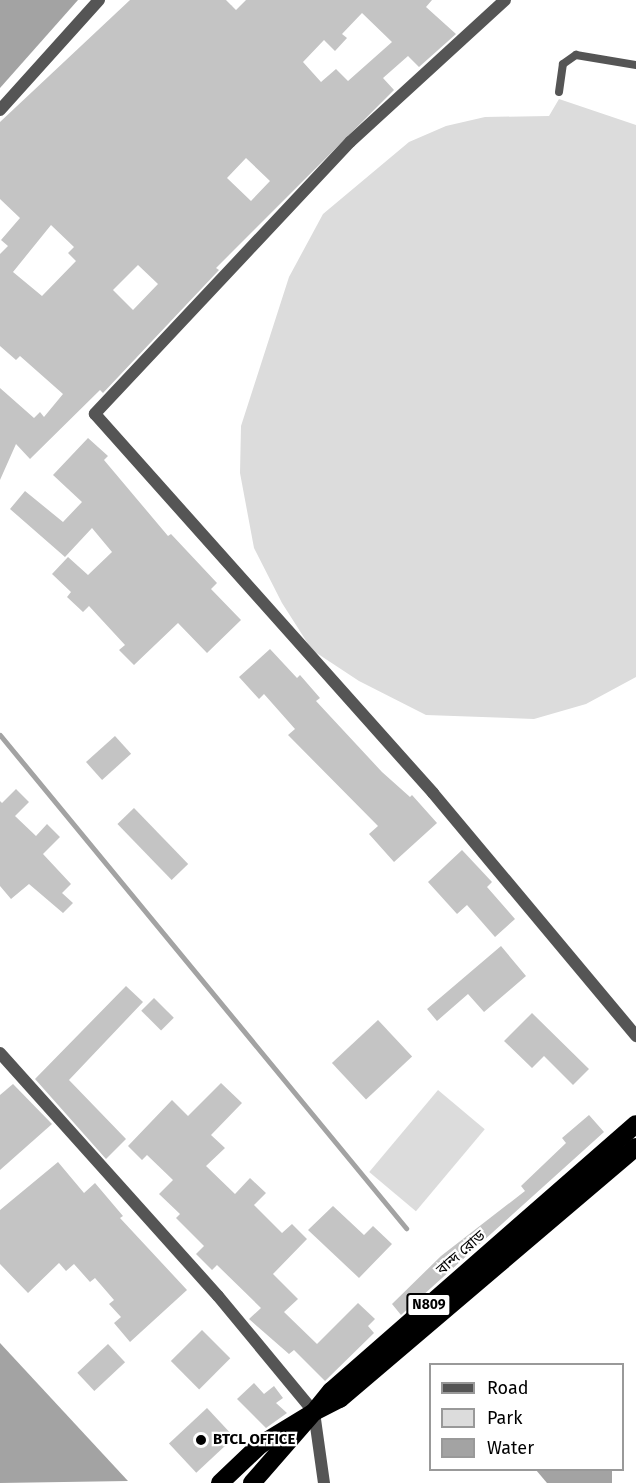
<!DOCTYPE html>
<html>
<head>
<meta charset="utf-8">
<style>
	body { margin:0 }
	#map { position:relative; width:636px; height:1483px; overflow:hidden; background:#fff; font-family:"Fira Sans","Noto Sans Bengali",sans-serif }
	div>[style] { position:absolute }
	.green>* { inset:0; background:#dcdcdc; transform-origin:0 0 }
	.water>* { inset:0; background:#a3a3a3 }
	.stream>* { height:5px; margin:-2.5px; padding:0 2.5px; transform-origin:2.5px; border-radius:2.5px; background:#a3a3a3 }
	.building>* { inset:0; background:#c4c4c4; transform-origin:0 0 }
	.lane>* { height:8px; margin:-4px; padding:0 4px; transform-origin:4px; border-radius:4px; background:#555 }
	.street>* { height:12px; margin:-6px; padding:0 6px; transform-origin:6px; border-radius:6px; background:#555 }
	.highway>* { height:18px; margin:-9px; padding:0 9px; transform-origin:9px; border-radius:9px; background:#000 }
	.dots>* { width:16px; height:16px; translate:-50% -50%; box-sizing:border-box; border:3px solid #fff; border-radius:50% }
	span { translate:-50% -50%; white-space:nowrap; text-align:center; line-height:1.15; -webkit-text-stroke:4.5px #fff; paint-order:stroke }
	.shield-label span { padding:2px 4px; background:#fff; border:2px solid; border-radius:4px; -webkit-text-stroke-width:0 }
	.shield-label { font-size:14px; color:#000; font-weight:700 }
	.street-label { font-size:15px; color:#000 }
	.poi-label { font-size:15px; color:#000; font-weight:700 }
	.left { translate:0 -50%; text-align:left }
	.legend { position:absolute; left:429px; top:1363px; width:195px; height:108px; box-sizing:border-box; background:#fff; border:2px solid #999; margin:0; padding:8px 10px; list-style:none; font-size:18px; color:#000 }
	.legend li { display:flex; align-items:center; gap:12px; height:30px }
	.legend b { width:30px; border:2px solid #999 }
</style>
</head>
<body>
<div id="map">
	<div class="green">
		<div style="clip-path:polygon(559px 99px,636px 125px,636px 677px,586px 704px,534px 719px,426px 715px,359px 681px,312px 650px,282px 603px,254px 548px,240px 473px,241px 426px,289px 277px,323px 214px,409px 142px,446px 126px,485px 117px,549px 116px)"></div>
		<div style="left:438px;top:1090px;width:61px;height:107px;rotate:40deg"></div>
	</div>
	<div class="water">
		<div style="clip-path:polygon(0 0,78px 0,0 88px)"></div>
		<div style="clip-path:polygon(0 1343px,128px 1481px,0 1483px)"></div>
		<div style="clip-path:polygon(536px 1470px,612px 1470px,612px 1483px,547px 1483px)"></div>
	</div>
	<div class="stream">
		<div style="left:0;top:735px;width:639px;rotate:50.53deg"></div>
	</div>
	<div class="building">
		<div style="clip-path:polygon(evenodd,130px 0,226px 0,236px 10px,246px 0,432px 0,426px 7px,456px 34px,419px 67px,408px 56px,383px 78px,394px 90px,216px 268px,219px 270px,103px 393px,100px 390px,30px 459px,16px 444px,0 480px,0 388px,34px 418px,40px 412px,44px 417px,63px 394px,20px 356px,16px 360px,0 346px,0 254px,8px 246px,1px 240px,20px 218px,0 199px,0 122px,130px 0,362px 13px,392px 42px,348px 81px,336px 69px,321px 82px,303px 62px,324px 40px,335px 51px,347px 38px,342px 34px,362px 13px,130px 0,246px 158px,270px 181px,251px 201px,227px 178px,246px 158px,130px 0,51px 225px,74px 247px,68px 253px,76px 261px,42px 296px,13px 272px,51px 225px,130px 0,138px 265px,158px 284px,133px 310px,113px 290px,138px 265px)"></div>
		<div style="clip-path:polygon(88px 438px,108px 456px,104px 460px,168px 536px,171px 534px,217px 583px,211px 589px,241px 620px,207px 653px,178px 623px,134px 665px,119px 650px,125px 645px,89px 606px,83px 612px,67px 597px,71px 592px,52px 574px,68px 557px,88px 575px,112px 552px,92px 528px,65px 557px,10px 509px,25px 491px,63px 522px,82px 502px,53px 475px)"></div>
		<div style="clip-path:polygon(270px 649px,297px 678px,300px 675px,320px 698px,316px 701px,382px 772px,410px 797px,412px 795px,437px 823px,394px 862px,369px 834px,378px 826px,288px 735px,295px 729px,264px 694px,259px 699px,239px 677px)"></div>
		<div style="left:115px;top:736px;width:24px;height:39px;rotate:48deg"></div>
		<div style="clip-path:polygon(16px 789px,29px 802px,15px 816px,36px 836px,47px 824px,60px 837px,43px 854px,71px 884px,62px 893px,73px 903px,63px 913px,29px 884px,11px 899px,0 886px,0 801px,2px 803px)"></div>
		<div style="left:134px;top:808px;width:78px;height:23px;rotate:46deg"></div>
		<div style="clip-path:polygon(462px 850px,492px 882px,487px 887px,515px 919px,495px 937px,467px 905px,457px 914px,428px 882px)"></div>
		<div style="clip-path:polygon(501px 946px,526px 976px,484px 1012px,468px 994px,437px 1021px,427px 1009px)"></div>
		<div style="clip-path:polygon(126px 986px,143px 1002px,69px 1080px,126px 1139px,106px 1159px,35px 1079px)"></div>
		<div style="left:154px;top:998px;width:28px;height:18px;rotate:45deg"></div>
		<div style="clip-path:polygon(532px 1013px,589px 1069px,573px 1085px,544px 1056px,532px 1068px,504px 1041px)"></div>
		<div style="left:378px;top:1020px;width:50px;height:63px;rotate:47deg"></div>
		<div style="clip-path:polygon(221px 1083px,242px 1103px,211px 1135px,225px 1148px,206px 1166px,235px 1194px,250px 1178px,266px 1193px,254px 1205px,282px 1233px,292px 1224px,307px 1239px,273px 1274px,298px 1299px,284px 1312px,317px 1344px,358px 1303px,375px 1319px,368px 1326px,374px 1333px,325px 1381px,294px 1350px,289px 1354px,249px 1319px,261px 1308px,217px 1265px,212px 1270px,196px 1254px,204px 1246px,176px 1218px,180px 1214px,159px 1194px,173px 1180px,147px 1155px,142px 1160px,128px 1146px,172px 1100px,188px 1116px)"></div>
		<div style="clip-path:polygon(13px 1084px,52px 1124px,0 1170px,0 1095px)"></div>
		<div style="clip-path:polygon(589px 1115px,604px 1132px,401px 1315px,392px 1304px,441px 1256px,525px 1191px,521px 1186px,566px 1143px,562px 1138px)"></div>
		<div style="clip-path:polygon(58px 1162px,84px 1193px,95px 1183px,123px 1216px,120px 1218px,187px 1290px,130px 1342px,114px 1323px,121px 1317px,109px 1304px,114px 1300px,95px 1278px,90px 1282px,74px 1264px,66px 1271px,59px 1263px,28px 1293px,0 1264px,0 1210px)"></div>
		<div style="clip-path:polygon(333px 1206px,364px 1235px,373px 1226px,392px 1244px,359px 1278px,308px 1230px)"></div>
		<div style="left:202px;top:1330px;width:40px;height:44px;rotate:45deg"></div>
		<div style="left:108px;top:1344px;width:25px;height:42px;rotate:47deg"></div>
		<div style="clip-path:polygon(254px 1383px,264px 1394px,274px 1386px,283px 1398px,276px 1403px,287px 1413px,266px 1428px,237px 1399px)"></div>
		<div style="left:207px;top:1408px;width:40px;height:52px;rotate:47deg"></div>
	</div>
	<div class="lane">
		<div style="left:559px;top:92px;width:28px;rotate:-82deg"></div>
		<div style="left:563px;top:64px;width:16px;rotate:-35deg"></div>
		<div style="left:576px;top:55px;width:61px;rotate:9.5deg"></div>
	</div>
	<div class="street">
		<div style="left:505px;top:0;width:210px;rotate:137.5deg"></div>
		<div style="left:350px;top:142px;width:373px;rotate:133.2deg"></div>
		<div style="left:95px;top:414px;width:508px;rotate:48.27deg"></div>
		<div style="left:433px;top:793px;width:317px;rotate:50.1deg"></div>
		<div style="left:0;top:110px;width:148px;rotate:-48deg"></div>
		<div style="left:0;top:1053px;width:326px;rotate:48.1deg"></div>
		<div style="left:218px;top:1296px;width:151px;rotate:50.4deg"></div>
		<div style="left:314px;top:1412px;width:72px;rotate:82deg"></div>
	</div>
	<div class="highway">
		<div style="left:220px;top:1483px;width:55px;rotate:-43.5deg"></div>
		<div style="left:260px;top:1445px;width:63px;rotate:-31.4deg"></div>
		<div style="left:314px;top:1412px;width:27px;rotate:-51deg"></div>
		<div style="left:331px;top:1391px;width:405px;rotate:-41.2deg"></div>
		<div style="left:252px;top:1483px;width:94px;rotate:-48.9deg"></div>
		<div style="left:314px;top:1412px;width:29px;rotate:-27deg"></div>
		<div style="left:340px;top:1399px;width:389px;rotate:-40.4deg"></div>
	</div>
	<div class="dots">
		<div style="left:201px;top:1440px;background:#000"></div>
	</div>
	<div class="shield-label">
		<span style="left:429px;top:1305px">N809</span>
	</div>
	<div class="street-label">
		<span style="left:461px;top:1253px;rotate:-41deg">বান্দ রোড</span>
	</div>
	<div class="poi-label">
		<span class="left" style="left:213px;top:1440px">BTCL OFFICE</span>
	</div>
	<ul class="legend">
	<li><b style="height:8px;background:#555"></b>Road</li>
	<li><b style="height:16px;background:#dcdcdc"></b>Park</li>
	<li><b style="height:16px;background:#a3a3a3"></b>Water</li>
	</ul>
</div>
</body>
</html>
